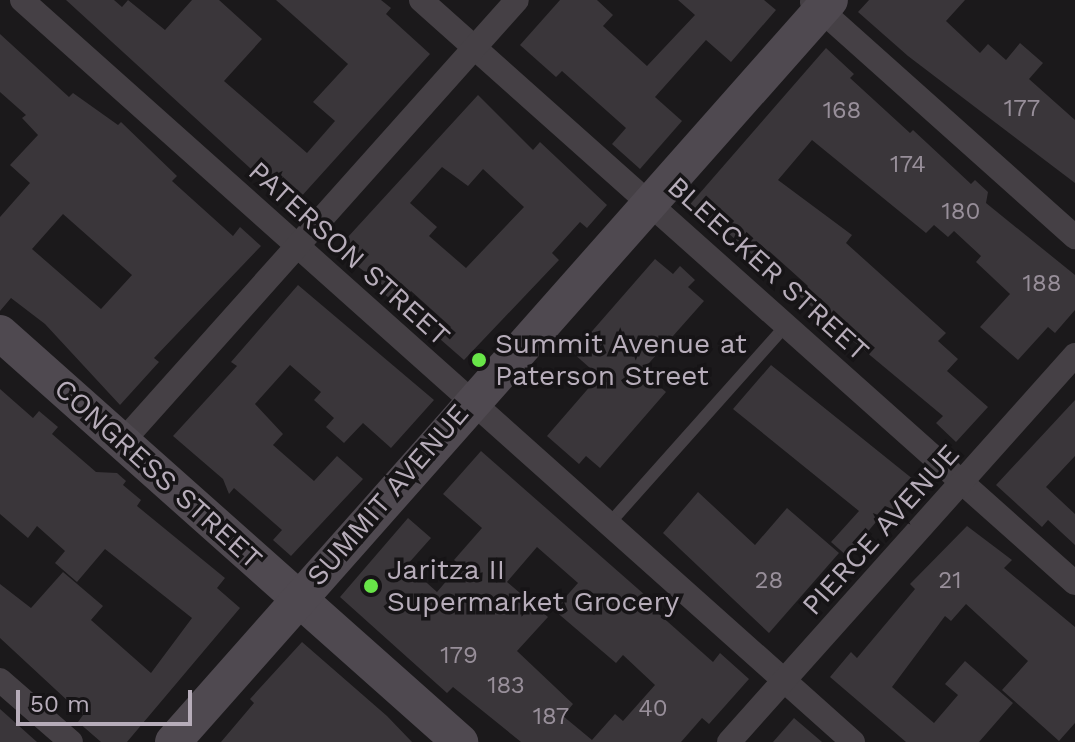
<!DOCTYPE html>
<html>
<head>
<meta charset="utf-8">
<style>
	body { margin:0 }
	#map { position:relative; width:1075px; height:742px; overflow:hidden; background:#1b191b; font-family:"Work Sans",sans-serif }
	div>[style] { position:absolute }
	.building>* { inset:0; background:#3a363a }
	.lane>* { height:12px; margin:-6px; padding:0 6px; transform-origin:6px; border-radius:6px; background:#454045 }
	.street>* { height:24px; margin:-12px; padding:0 12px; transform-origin:12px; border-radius:12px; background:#454045 }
	.secondary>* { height:36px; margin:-18px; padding:0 18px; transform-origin:18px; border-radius:18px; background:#4f4950 }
	.dots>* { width:22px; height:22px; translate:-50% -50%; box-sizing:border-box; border:4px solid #161416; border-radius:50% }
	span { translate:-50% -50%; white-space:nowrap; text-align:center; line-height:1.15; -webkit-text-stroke:7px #161416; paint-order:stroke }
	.number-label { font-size:24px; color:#988f9a }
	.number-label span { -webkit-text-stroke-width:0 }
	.street-label { font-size:28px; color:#b7adba }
	.poi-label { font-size:28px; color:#b7adba }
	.left { translate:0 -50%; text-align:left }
	.scale { position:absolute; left:16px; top:690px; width:176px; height:36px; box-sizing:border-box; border:4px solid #b7adba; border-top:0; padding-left:10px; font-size:24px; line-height:28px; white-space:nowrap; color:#b7adba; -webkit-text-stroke:6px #161416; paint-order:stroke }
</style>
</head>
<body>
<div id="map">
	<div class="building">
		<div style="clip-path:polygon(66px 0,114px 0,122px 7px,128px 0,165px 30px,192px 0,219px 0,262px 39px,224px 81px,307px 153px,335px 121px,313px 102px,348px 64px,276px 0,381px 0,391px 8px,386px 14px,430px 54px,299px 199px,280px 181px,273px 189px)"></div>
		<div style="clip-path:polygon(560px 0,597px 0,613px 15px,603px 26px,647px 66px,695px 15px,678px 0,764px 0,776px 10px,731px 62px,706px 40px,655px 97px,682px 121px,640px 169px,612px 144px,626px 128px,562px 71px,556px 77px,520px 45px)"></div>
		<div style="clip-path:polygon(869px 0,965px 0,946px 21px,980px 53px,988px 44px,1006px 60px,1020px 43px,1043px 63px,1029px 79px,1075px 120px,1075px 183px,908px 56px,858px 12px)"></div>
		<div style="clip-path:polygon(evenodd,0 34px,69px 97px,73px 93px,118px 125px,121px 122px,177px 176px,172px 181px,233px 236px,240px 227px,261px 246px,154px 358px,159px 362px,120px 405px,45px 324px,11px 298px,0 311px,0 217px,30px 183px,10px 165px,38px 135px,22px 118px,26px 115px,0 92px,0 34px,63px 214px,132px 275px,101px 309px,32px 249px,63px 214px)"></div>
		<div style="clip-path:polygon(826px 48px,854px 74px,850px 78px,910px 133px,913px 130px,971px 184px,975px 180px,988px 192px,986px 203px,1075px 275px,1075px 310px,1055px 333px,1048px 327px,1018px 360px,980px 327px,1010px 294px,976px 262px,981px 256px,954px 231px,948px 237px,934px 225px,926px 233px,812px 140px,778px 180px,852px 235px,846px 243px,946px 333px,938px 341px,958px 359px,947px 371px,988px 407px,956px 442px,936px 423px,943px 416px,799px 296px,808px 286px,769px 251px,759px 261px,726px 231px,720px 238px,686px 209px)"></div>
		<div style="clip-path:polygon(evenodd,478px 95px,533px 150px,540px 142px,607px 205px,587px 228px,580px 222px,552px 253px,559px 260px,464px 360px,440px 339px,451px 327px,411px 291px,398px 306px,381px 291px,385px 287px,336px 250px,478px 95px,442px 167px,468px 186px,483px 169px,524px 207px,466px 268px,429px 236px,437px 227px,410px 203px,442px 167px)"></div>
		<div style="clip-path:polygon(655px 259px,673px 274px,680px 266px,695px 280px,688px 287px,704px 301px,642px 371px,666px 392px,600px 468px,586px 456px,579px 464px,547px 436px,599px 376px,573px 353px)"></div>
		<div style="clip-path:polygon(298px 285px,434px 400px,391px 448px,363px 423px,344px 443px,326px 427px,334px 418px,314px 400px,321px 392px,290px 365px,255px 404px,283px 434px,273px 445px,314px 481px,337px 456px,363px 479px,291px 556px,273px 540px,282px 530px,234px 488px,229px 494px,223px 479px,173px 436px,237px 366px,231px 362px)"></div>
		<div style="clip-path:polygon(771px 365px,919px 484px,882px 527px,876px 522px,847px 556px,831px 542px,859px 511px,733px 409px)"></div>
		<div style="clip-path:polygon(0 389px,33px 418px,39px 411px,58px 427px,52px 434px,96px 472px,117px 473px,126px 481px,123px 485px,141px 500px,137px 506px,225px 578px,217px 588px,240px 608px,127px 742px,101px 742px,78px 722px,83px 715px,0 638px,0 584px,31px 608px,63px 572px,103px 606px,91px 620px,151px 673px,192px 618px,105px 549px,77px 582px,55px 563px,65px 551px,37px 526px,28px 538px,0 514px)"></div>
		<div style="clip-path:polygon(1075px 400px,1075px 456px,1046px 487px,1075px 514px,1075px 545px,1048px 520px,1042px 527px,996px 485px)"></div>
		<div style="clip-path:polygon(evenodd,481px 451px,662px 610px,659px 614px,713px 662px,720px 653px,749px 679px,709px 724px,702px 718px,681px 742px,521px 742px,453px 687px,447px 693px,340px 597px,408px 518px,431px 538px,407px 565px,437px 592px,460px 565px,454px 560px,482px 528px,443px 494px,481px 451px,537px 547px,578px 583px,554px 610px,616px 663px,623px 655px,655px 685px,623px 721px,615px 714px,592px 740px,563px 716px,573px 704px,517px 651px,548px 617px,507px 582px,537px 547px)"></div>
		<div style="clip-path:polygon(698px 492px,755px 545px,787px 508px,839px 553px,769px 633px,663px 533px)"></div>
		<div style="clip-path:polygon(967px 526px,1012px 560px,1004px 568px,1075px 627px,1075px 723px,1059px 741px,1002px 690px,1028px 661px,966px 604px,951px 621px,945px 616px,892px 687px,934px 723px,958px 695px,945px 684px,965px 661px,1013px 703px,979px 742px,906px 742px,830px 677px,851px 652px,857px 658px,915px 589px,910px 584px)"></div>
		<div style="clip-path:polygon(302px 642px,387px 716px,412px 742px,221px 742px,254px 703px,250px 699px)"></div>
		<div style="clip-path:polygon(0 709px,37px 742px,0 742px)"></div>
		<div style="clip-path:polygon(794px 718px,822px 742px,773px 742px)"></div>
	</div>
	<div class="lane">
		<div style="left:608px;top:525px;width:268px;rotate:-48.3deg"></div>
	</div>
	<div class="street">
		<div style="left:22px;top:0;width:1114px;rotate:41.76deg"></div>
		<div style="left:421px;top:0;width:876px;rotate:41.72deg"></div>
		<div style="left:812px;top:2px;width:353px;rotate:41.8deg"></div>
		<div style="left:123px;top:441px;width:591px;rotate:-48.22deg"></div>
		<div style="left:0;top:680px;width:94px;rotate:41.1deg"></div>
		<div style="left:729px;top:742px;width:519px;rotate:-48.2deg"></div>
	</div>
	<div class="secondary">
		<div style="left:0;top:333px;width:616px;rotate:41.64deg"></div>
		<div style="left:173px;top:742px;width:991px;rotate:-48.48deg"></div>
	</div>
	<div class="dots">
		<div style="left:479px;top:360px;background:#68e548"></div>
		<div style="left:371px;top:586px;background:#68e548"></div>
	</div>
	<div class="number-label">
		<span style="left:1022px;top:109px">177</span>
		<span style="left:842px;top:111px">168</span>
		<span style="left:908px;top:165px">174</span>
		<span style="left:961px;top:212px">180</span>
		<span style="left:1042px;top:284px">188</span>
		<span style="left:769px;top:581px">28</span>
		<span style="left:950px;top:581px">21</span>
		<span style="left:459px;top:656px">179</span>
		<span style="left:506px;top:686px">183</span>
		<span style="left:653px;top:709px">40</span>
		<span style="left:551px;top:717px">187</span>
	</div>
	<div class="street-label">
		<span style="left:349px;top:254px;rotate:42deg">PATERSON STREET</span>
		<span style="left:768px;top:269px;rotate:42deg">BLEECKER STREET</span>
		<span style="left:158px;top:474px;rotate:42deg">CONGRESS STREET</span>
		<span style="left:388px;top:495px;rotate:-49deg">SUMMIT AVENUE</span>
		<span style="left:881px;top:530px;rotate:-48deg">PIERCE AVENUE</span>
	</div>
	<div class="poi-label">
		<span class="left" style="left:495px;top:360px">Summit Avenue at<br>Paterson Street</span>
		<span class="left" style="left:387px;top:586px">Jaritza II<br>Supermarket Grocery</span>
	</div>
	<div class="scale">50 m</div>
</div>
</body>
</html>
